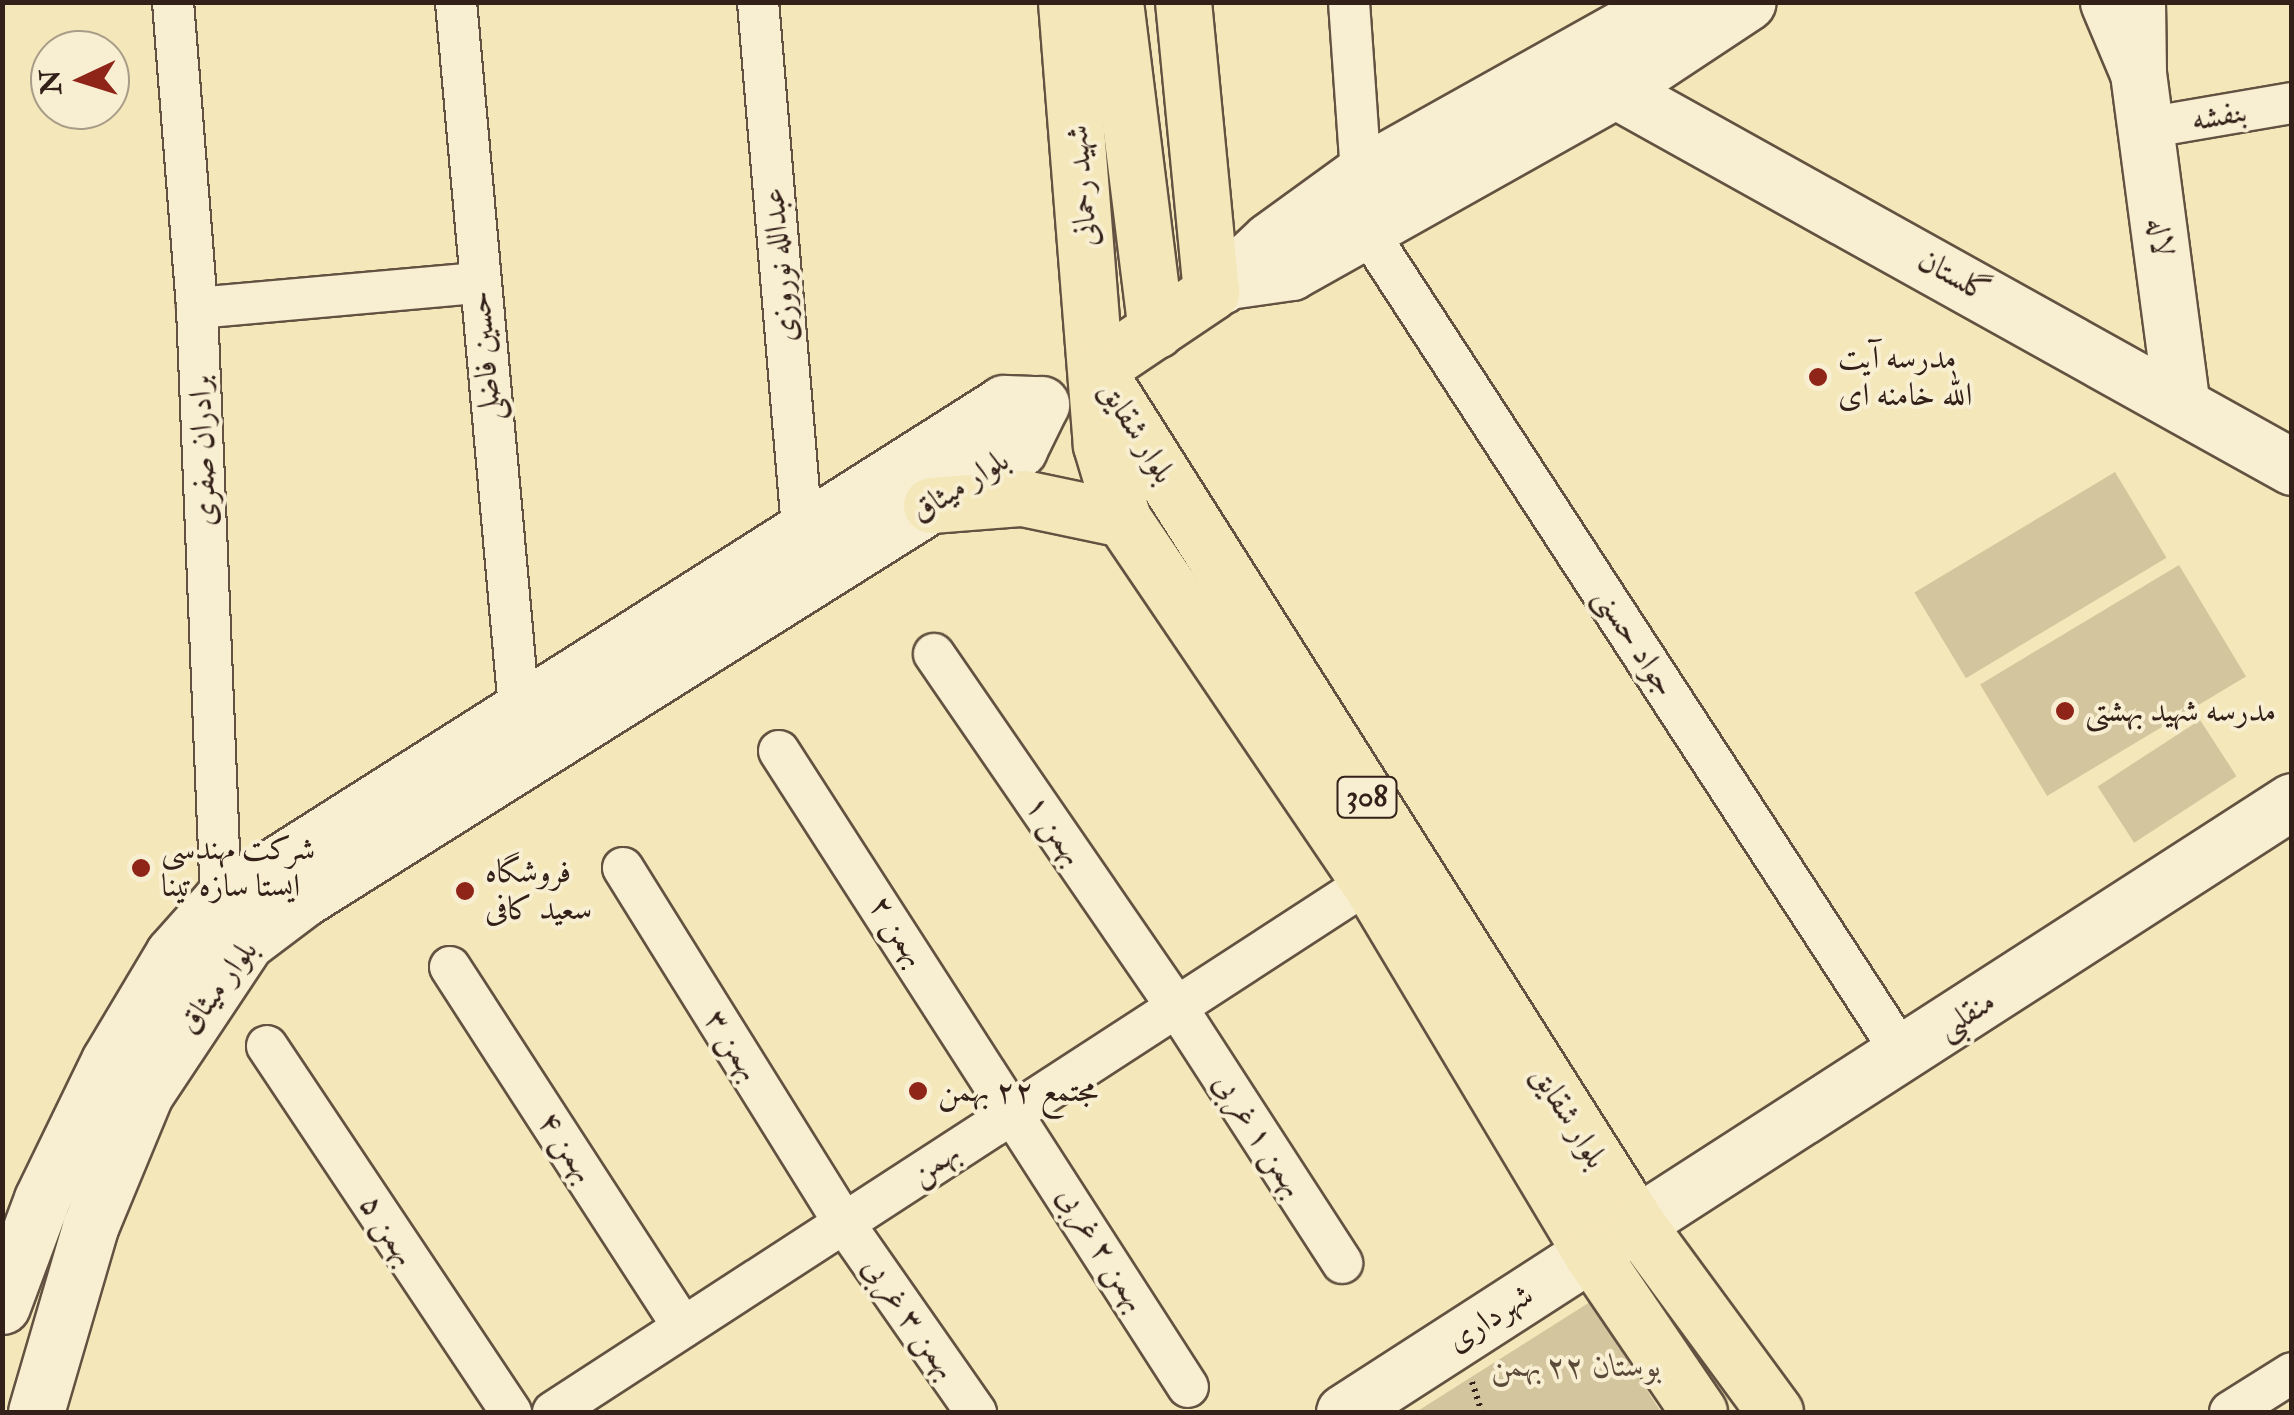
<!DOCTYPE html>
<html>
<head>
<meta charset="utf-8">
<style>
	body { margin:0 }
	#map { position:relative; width:2294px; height:1415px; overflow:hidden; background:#f4e7b9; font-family:"IM FELL Double Pica",Amiri,serif }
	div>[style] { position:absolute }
	.green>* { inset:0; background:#d3c59e; transform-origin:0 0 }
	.path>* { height:6px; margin-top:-3px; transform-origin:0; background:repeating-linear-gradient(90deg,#332019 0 2.5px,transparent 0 7.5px) }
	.roads { filter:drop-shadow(2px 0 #635241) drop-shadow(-2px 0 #635241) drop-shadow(0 2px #635241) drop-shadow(0 -2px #635241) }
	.street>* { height:40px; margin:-20px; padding:0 20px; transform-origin:20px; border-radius:20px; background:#f8efd2 }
	.secondary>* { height:55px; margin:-27.5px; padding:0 27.5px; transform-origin:27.5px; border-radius:27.5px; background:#f8efd2 }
	.primary>* { height:55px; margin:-27.5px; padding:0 27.5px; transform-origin:27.5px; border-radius:27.5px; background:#f4e7b9 }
	.dots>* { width:28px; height:28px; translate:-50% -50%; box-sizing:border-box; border:5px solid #f8efd2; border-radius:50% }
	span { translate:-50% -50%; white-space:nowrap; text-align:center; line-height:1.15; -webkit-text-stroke:8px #f8efd2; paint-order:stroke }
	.shield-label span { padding:2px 8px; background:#f8efd2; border:2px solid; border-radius:8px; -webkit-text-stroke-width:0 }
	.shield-label { font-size:30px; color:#332019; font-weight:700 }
	.street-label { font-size:32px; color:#332019 }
	.poi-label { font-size:32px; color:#332019 }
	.left { translate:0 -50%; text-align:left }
	.park-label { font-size:32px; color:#5b493a; font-style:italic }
	.frame { position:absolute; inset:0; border:5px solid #332019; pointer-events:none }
	.north { position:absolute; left:30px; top:30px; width:100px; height:100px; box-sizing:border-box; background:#f8efd2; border:2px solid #a99c88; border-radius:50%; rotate:266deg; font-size:28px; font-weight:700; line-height:40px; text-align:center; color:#332019 }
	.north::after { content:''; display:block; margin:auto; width:35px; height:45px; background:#8f2418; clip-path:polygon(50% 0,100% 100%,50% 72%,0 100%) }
</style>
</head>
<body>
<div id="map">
	<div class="green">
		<div style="left:2115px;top:472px;width:100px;height:234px;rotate:59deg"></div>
		<div style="left:2179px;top:565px;width:130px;height:232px;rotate:59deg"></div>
		<div style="left:2200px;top:720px;width:67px;height:122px;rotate:57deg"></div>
		<div style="clip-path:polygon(1590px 1302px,1661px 1412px,1416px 1412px)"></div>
	</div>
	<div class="path">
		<div style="left:1472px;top:1382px;width:32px;rotate:72deg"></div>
	</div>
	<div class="roads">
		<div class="street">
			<div style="left:173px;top:2px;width:307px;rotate:85.5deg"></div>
			<div style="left:197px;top:308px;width:592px;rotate:87.68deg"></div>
			<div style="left:456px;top:2px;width:709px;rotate:84.9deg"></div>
			<div style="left:758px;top:2px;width:528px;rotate:85.22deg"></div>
			<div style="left:1349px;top:2px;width:227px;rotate:86deg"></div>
			<div style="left:1365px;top:228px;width:988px;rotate:56.94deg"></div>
			<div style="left:2146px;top:128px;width:148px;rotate:-9.7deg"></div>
			<div style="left:197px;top:308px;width:282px;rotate:-5.1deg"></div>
			<div style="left:934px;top:654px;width:427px;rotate:55.5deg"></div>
			<div style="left:1176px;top:1006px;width:306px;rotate:57.1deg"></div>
			<div style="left:779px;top:751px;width:756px;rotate:57.26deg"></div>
			<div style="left:623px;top:868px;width:418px;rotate:58.1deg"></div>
			<div style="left:844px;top:1223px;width:231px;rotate:55.1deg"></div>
			<div style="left:450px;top:967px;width:429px;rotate:57.1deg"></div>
			<div style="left:267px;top:1046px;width:440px;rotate:56.3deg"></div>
			<div style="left:553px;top:1412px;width:973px;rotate:-33deg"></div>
			<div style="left:2230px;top:1412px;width:73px;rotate:-32.2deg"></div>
		</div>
		<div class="secondary">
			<div style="left:2108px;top:2px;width:77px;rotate:67.1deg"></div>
			<div style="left:2138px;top:73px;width:71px;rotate:-90.8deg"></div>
			<div style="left:2138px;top:73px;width:331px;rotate:82.5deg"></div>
			<div style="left:1615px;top:90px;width:775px;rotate:29.11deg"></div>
			<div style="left:1228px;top:281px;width:64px;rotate:-8.1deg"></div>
			<div style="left:1291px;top:272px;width:372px;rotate:-29.3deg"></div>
			<div style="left:1615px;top:90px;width:159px;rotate:-33.5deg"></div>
			<div style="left:1221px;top:286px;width:67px;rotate:-43.2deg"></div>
			<div style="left:1270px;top:240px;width:112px;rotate:-36deg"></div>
			<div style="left:1361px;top:174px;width:353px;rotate:-29.2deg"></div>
			<div style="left:2px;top:1306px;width:114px;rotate:-69.5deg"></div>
			<div style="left:42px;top:1199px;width:153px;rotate:-64.1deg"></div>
			<div style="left:109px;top:1061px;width:125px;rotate:-59.1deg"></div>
			<div style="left:173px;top:954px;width:72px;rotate:-48.4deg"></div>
			<div style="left:221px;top:900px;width:927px;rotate:-32.4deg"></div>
			<div style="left:1004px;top:403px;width:37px;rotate:2deg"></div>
			<div style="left:36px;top:1412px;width:193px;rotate:-73.7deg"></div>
			<div style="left:90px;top:1227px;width:144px;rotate:-67.5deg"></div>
			<div style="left:145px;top:1094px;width:182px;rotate:-56.4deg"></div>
			<div style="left:246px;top:942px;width:71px;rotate:-37deg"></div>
			<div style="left:303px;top:899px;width:846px;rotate:-32.15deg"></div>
			<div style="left:1019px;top:449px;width:50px;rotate:-63.9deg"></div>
			<div style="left:1344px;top:1412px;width:1128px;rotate:-32.8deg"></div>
		</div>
		<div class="primary">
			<div style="left:1066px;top:2px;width:444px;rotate:85.5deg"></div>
			<div style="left:1101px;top:445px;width:77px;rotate:73.4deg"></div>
			<div style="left:1123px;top:519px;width:439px;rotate:55.9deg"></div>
			<div style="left:1369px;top:882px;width:432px;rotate:59.1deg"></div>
			<div style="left:1591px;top:1253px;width:192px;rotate:55.8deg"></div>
			<div style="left:1115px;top:2px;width:331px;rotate:82.9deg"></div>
			<div style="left:1097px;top:369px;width:138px;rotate:-34deg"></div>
			<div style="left:1211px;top:292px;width:291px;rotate:-95.5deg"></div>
			<div style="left:1098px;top:372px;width:1008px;rotate:57.68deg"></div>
			<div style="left:1637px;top:1224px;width:233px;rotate:53.7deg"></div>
			<div style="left:931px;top:505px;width:92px;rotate:-4.4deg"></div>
			<div style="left:1023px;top:498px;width:102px;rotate:11.9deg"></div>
		</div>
	</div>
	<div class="dots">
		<div style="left:1818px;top:377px;background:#8f2418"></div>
		<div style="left:2065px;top:711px;background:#8f2418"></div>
		<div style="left:141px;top:868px;background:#8f2418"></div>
		<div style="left:465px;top:891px;background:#8f2418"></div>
		<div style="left:918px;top:1091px;background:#8f2418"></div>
	</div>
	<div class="shield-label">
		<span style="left:1367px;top:797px">308</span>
	</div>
	<div class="street-label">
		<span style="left:2219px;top:116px;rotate:-10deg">بنفشه</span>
		<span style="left:1082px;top:186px;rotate:-95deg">شهید رحمانی</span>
		<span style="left:2160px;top:237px;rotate:83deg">لاله</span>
		<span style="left:780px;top:265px;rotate:-95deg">عبدالله نوروزی</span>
		<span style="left:1954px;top:276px;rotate:29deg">گلستان</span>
		<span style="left:485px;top:356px;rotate:-95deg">حسین فاضلی</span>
		<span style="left:1137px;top:432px;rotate:58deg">بلوار شقایق</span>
		<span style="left:203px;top:451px;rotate:-92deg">برادران صفری</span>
		<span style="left:960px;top:486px;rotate:-32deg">بلوار میثاق</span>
		<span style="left:1635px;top:642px;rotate:57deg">جواد حسنی</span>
		<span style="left:1055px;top:830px;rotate:55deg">بهمن ۱</span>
		<span style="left:898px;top:931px;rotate:57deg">بهمن ۲</span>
		<span style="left:218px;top:987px;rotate:-53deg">بلوار میثاق</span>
		<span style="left:1966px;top:1015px;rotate:-33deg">منقلبی</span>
		<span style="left:733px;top:1045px;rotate:58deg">بهمن ۳</span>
		<span style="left:1569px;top:1117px;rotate:58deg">بلوار شقایق</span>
		<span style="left:1259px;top:1135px;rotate:57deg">بهمن ۱ غربی</span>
		<span style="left:567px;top:1147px;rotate:57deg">بهمن ۴</span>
		<span style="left:935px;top:1163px;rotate:-33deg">بهمن</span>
		<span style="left:388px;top:1230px;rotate:57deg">بهمن ۵</span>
		<span style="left:1102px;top:1249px;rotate:58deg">بهمن ۲ غربی</span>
		<span style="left:910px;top:1318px;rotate:55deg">بهمن ۳ غربی</span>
		<span style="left:1490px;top:1318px;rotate:-33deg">شهرداری</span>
	</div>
	<div class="poi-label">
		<span class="left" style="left:1838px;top:377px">مدرسه آیت<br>الله خامنه ای</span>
		<span class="left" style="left:2085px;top:711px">مدرسه شهید بهشتی</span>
		<span class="left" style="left:161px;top:868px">شرکت مهندسی<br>ایستا سازه تینا</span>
		<span class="left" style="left:485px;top:891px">فروشگاه<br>سعید کافی</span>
		<span class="left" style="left:938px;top:1091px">مجتمع ۲۲ بهمن</span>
	</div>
	<div class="park-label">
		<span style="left:1576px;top:1366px">بوستان ۲۲ بهمن</span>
	</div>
	<div class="frame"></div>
	<div class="north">N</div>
</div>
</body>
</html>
